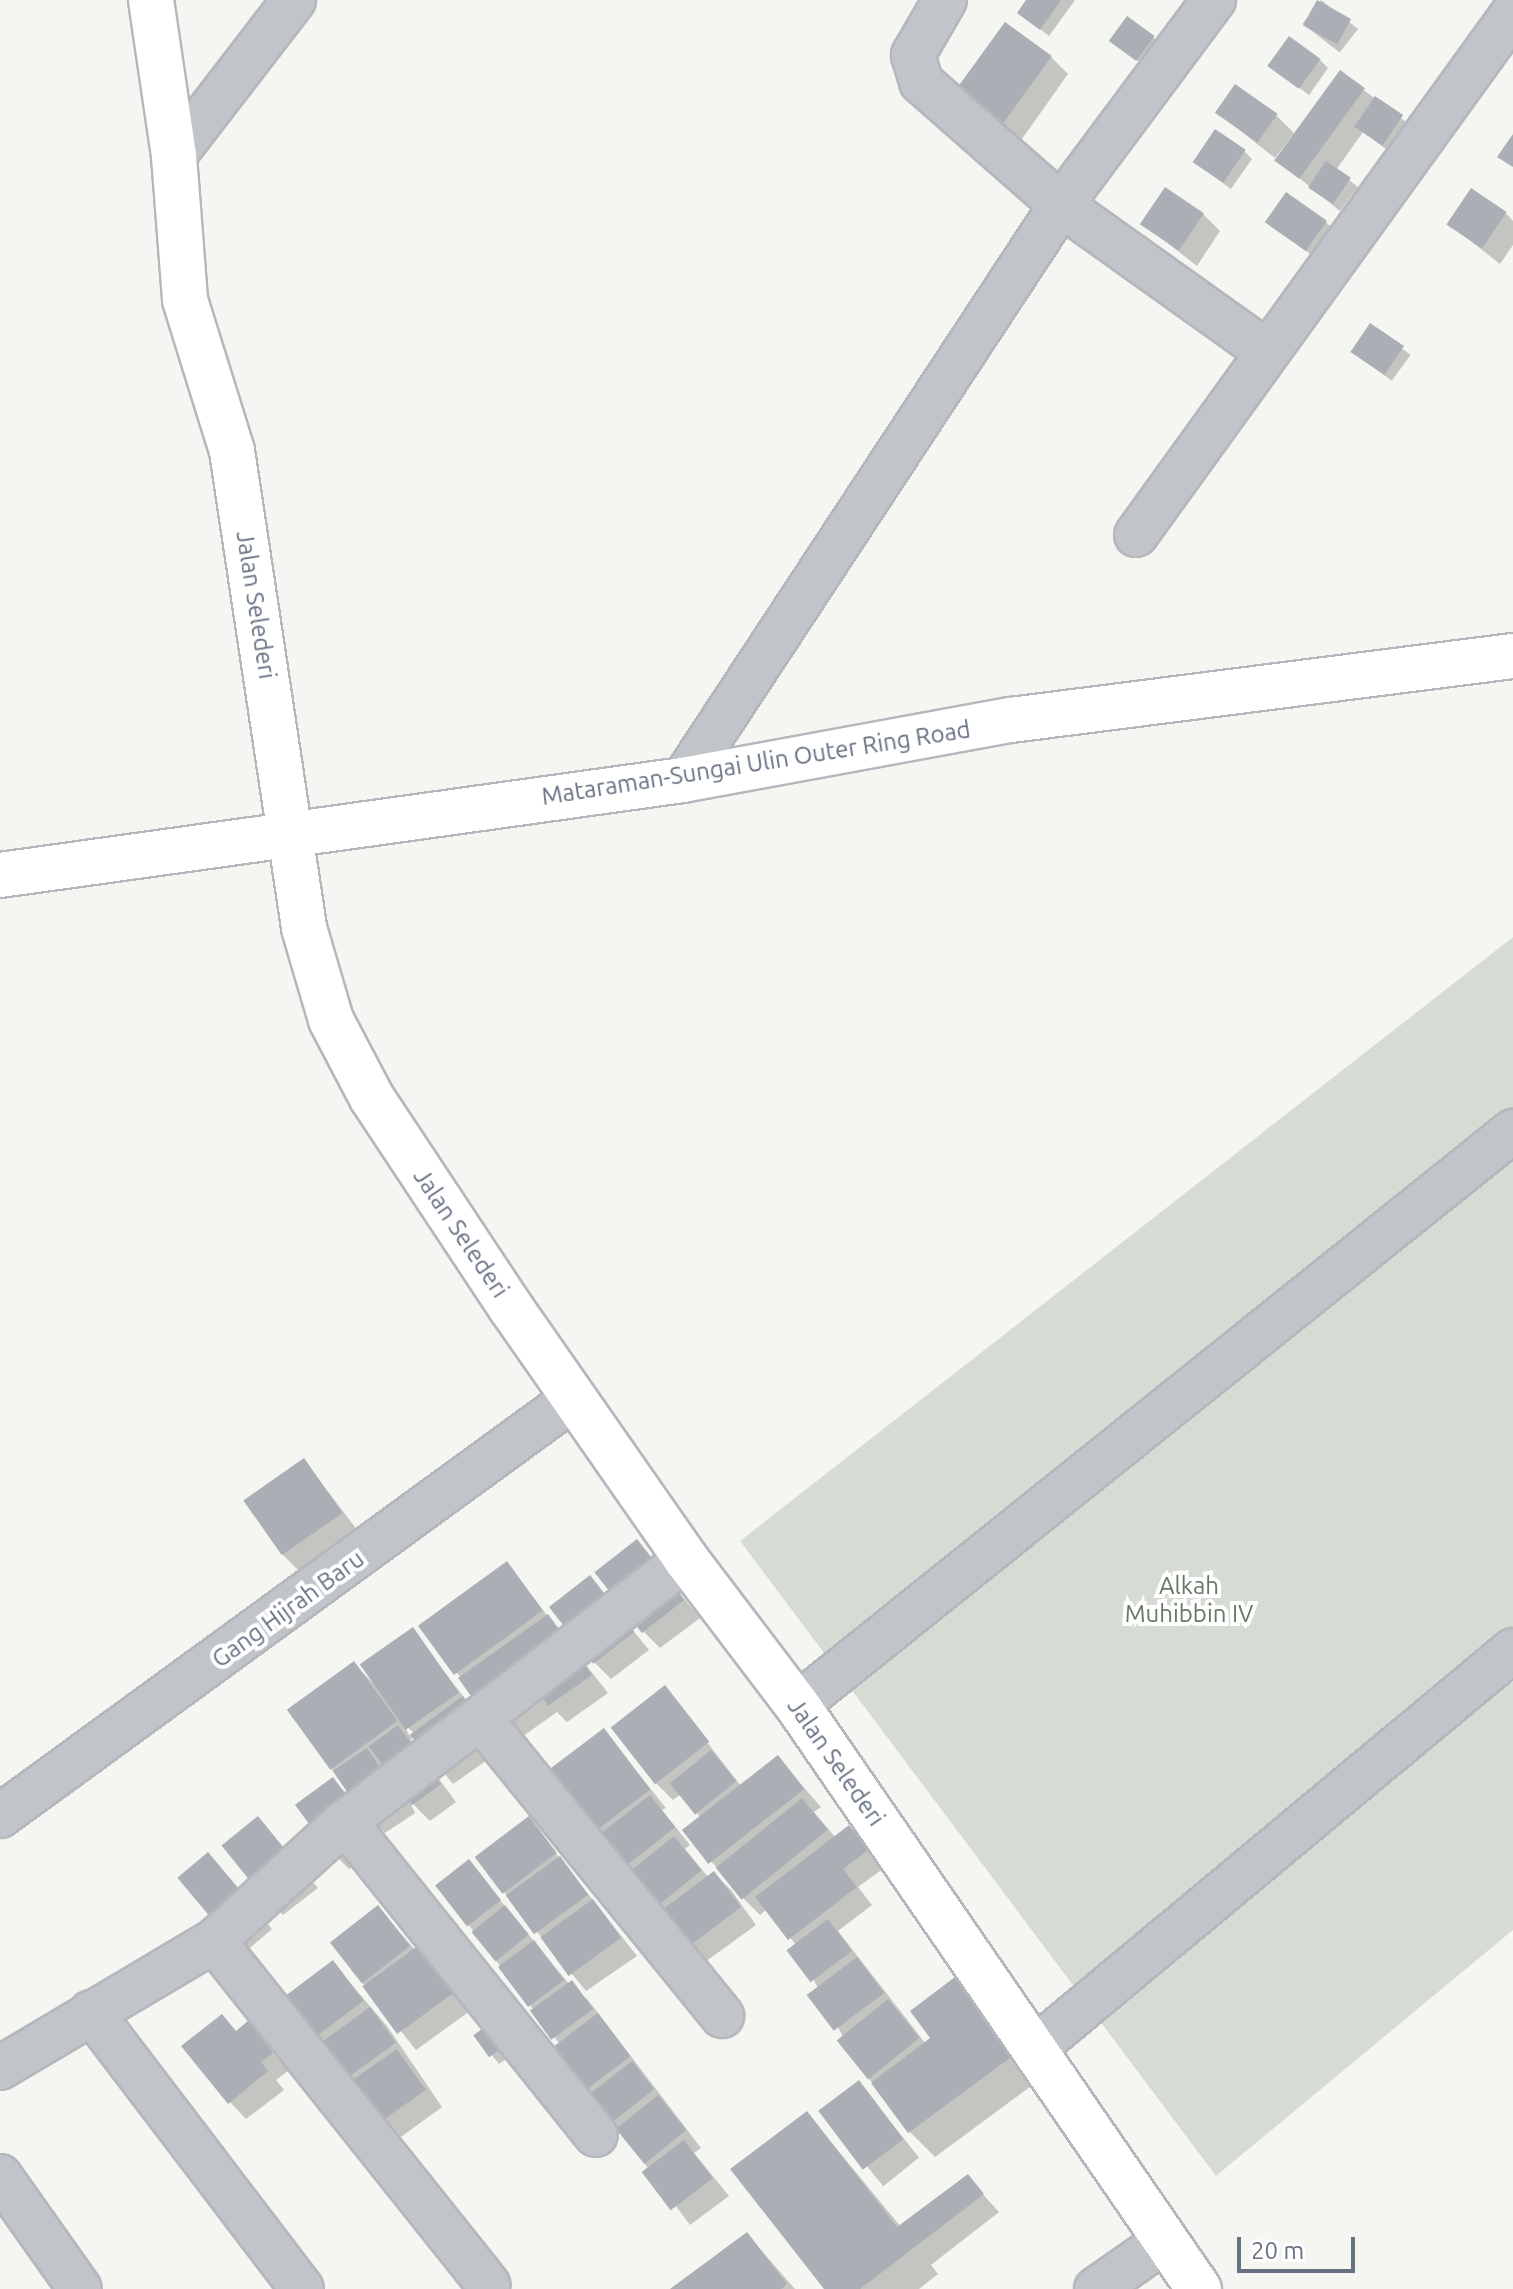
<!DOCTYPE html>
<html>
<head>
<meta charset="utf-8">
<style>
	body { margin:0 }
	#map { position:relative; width:1513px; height:2289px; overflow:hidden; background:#f5f6f2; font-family:Ubuntu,sans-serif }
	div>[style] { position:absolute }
	.green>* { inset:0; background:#d6dcd4 }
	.shadow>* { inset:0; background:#0003; transform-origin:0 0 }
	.building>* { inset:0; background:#aaafb6; transform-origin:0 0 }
	.roads { filter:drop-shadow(2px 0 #b4b7bc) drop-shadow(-2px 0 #b4b7bc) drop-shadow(0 2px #b4b7bc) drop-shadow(0 -2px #b4b7bc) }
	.street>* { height:42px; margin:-21px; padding:0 21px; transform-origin:21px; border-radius:21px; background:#c1c4c8 }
	.secondary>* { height:44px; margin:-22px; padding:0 22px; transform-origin:22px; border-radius:22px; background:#fff }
	.primary>* { height:44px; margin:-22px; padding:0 22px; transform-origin:22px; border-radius:22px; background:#fff }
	span { translate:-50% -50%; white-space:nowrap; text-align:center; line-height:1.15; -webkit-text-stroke:8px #fff; paint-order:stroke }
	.street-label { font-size:24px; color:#667182 }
	.park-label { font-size:24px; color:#657965 }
	.scale { position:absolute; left:1237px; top:2237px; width:118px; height:36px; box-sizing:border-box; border:4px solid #667182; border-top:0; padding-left:10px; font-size:24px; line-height:28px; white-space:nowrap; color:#667182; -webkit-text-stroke:6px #fff; paint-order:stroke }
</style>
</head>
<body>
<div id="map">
	<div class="green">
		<div style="clip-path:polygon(1513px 937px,1513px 1930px,1216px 2176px,740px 1541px)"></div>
	</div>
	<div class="shadow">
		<div style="clip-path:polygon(1029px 0,1075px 0,1049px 36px,1020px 13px)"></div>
		<div style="left:1321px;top:0;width:47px;height:30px;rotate:38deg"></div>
		<div style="clip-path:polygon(1154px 38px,1162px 46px,1146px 67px,1112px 40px)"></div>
		<div style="clip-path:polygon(1051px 57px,1068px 74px,1022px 139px,976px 107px)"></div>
		<div style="clip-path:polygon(1320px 60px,1328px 68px,1309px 95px,1270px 66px)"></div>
		<div style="clip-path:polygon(1341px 73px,1410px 125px,1390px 152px,1363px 132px,1336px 170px,1358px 187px,1340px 211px,1278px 161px)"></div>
		<div style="clip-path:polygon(1218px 113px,1277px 116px,1294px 133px,1275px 158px)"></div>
		<div style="clip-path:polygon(1244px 151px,1252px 159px,1231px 189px,1194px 162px)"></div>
		<div style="clip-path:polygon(1506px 213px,1513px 221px,1513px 245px,1500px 264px,1449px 224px)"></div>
		<div style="clip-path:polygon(1203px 214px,1220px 231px,1197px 266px,1143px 224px)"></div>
		<div style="clip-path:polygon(1268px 221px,1326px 222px,1343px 239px,1324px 265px)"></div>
		<div style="left:1371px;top:326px;width:49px;height:32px;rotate:36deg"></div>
		<div style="clip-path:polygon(304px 1460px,358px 1531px,300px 1572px,283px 1555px)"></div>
		<div style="clip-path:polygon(637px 1542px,700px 1618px,660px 1648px,643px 1631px)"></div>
		<div style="clip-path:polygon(506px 1563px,608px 1693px,567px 1722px,557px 1712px,512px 1744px,421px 1626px)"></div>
		<div style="clip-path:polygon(590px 1578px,649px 1650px,611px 1679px,594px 1662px)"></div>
		<div style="clip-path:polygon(evenodd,412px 1629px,503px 1749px,453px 1784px,415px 1737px,410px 1740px,456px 1802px,430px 1821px,409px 1800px,415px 1813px,385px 1833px,367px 1815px,384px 1843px,349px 1869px,332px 1852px,333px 1780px,353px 1800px,289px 1708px,354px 1664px,372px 1682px,412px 1629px,404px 1724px,414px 1733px,409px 1735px,404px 1724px)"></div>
		<div style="clip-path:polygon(665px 1688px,741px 1786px,778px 1758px,821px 1807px,814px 1812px,836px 1838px,849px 1828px,884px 1868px,858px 1887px,872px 1905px,838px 1931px,926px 2044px,933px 2039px,955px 1980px,1038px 2081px,935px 2157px,910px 2132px,839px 2040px,843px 2037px,796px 1945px,767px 1909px,760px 1915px,743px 1898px,685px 1831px,701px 1818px,681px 1794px,673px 1800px,656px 1783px)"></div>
		<div style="clip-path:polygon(604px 1731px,666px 1808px,662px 1810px,690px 1845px,685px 1849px,708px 1877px,714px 1873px,731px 1890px,756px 1925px,705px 1962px,591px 1833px)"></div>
		<div style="clip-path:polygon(258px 1818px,318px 1888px,283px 1915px,266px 1898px)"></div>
		<div style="clip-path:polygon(529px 1819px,637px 1956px,586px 1991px,504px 1892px)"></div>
		<div style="clip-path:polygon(468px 1861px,569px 1984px,588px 2000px,701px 2148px,694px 2153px,729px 2196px,690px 2225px,602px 2106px,592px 2113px,559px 2043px,468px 1924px)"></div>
		<div style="clip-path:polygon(224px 1872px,272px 1929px,244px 1953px)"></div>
		<div style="clip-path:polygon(378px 1907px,415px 1950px,419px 1947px,470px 2011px,416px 2050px,361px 1981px)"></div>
		<div style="clip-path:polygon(333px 1963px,387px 2026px,442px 2107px,401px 2137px,365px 2094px,359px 2098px,309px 2042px)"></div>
		<div style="clip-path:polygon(248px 2024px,288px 2071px,276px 2080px,284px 2090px,246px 2119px,230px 2102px,237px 2032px)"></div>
		<div style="clip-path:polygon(476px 2036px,527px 2044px,499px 2064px)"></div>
		<div style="left:858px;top:2082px;width:97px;height:46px;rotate:51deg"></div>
		<div style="clip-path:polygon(807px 2113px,901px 2227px,967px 2177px,999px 2212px,931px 2265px,938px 2274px,919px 2289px,826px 2289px)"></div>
		<div style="clip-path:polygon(747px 2234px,795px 2289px,674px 2289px)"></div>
	</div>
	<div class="building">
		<div style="clip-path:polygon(1026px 0,1061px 0,1040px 30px,1017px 13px)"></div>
		<div style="left:1317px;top:0;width:39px;height:29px;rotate:29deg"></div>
		<div style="left:1127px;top:16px;width:34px;height:31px;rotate:36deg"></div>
		<div style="left:1005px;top:22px;width:58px;height:84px;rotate:36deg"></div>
		<div style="left:1289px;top:36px;width:39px;height:37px;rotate:36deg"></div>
		<div style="left:1340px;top:70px;width:31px;height:112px;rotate:36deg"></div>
		<div style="left:1235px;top:84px;width:52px;height:35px;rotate:35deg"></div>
		<div style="left:1375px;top:96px;width:34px;height:37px;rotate:34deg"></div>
		<div style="left:1215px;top:129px;width:37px;height:40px;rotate:34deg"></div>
		<div style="clip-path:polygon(1513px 134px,1513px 167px,1497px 157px)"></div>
		<div style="left:1326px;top:161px;width:30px;height:32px;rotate:34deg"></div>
		<div style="left:1165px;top:187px;width:47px;height:45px;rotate:34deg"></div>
		<div style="left:1471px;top:188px;width:43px;height:44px;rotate:34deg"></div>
		<div style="left:1286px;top:192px;width:50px;height:37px;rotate:35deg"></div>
		<div style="left:1370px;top:323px;width:41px;height:35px;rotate:34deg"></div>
		<div style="left:304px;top:1458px;width:67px;height:74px;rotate:55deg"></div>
		<div style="left:637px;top:1539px;width:77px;height:54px;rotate:52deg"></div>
		<div style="left:507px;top:1561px;width:61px;height:110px;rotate:54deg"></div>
		<div style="left:590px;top:1575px;width:72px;height:52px;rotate:52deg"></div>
		<div style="clip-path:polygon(548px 1614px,592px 1675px,548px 1706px,541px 1695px,494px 1728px,458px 1678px)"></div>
		<div style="left:413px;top:1627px;width:80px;height:65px;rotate:55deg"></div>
		<div style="left:354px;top:1661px;width:74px;height:83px;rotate:54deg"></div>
		<div style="left:665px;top:1685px;width:72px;height:69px;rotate:52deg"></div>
		<div style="left:463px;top:1696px;width:43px;height:65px;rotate:54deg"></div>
		<div style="left:398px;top:1725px;width:73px;height:36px;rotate:54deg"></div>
		<div style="left:604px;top:1728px;width:77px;height:75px;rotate:53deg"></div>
		<div style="left:367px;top:1748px;width:57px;height:41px;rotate:56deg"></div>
		<div style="left:711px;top:1750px;width:40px;height:53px;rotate:51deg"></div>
		<div style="left:778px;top:1755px;width:43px;height:122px;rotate:52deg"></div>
		<div style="left:333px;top:1777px;width:61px;height:47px;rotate:54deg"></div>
		<div style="left:650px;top:1795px;width:41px;height:74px;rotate:52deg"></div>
		<div style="left:802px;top:1798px;width:41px;height:111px;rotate:51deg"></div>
		<div style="left:258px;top:1816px;width:70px;height:47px;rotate:51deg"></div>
		<div style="left:529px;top:1816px;width:46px;height:68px;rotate:53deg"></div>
		<div style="clip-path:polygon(849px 1825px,868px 1850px,843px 1869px,857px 1887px,788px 1940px,755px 1897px)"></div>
		<div style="left:674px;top:1836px;width:44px;height:62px;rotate:51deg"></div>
		<div style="left:208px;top:1852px;width:77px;height:40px;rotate:50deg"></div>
		<div style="left:560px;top:1856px;width:48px;height:67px;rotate:54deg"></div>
		<div style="left:469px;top:1859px;width:52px;height:43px;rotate:52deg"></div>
		<div style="left:714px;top:1871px;width:45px;height:67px;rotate:53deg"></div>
		<div style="left:593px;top:1899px;width:48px;height:65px;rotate:54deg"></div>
		<div style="left:378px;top:1905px;width:52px;height:61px;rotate:52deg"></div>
		<div style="left:505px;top:1905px;width:38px;height:43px;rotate:51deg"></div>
		<div style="left:828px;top:1919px;width:40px;height:52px;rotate:53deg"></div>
		<div style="left:534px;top:1940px;width:50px;height:45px;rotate:53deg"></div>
		<div style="left:419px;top:1945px;width:59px;height:70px;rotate:54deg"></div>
		<div style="left:857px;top:1957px;width:45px;height:63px;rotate:53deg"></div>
		<div style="left:333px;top:1960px;width:51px;height:71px;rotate:53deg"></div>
		<div style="clip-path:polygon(955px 1977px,1014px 2055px,908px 2133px,871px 2083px,930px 2038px,910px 2011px)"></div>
		<div style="left:572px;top:1980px;width:36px;height:52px;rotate:54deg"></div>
		<div style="left:888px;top:1999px;width:50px;height:66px;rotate:51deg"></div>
		<div style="left:370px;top:2007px;width:44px;height:68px;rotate:54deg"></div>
		<div style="left:504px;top:2013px;width:27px;height:38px;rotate:54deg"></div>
		<div style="left:598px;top:2013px;width:54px;height:70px;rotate:53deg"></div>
		<div style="clip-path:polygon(222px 2014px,236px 2031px,248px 2021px,273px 2053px,261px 2062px,268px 2071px,228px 2104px,181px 2046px)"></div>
		<div style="left:397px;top:2049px;width:50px;height:54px;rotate:55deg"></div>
		<div style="left:632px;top:2061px;width:36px;height:53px;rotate:52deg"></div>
		<div style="left:859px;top:2080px;width:74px;height:51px;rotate:53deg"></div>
		<div style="left:658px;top:2095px;width:45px;height:54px;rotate:51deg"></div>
		<div style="clip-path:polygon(807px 2111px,897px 2227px,968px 2174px,984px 2194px,860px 2289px,824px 2289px,730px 2169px)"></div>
		<div style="left:684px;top:2140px;width:48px;height:53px;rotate:53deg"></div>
		<div style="clip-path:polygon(747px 2232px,787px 2284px,781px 2289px,670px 2289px)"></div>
	</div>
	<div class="roads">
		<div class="street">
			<div style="left:945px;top:0;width:64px;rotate:120.2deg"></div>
			<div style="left:913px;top:55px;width:28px;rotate:73deg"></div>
			<div style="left:921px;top:82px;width:186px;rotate:41.3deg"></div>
			<div style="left:1061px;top:205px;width:252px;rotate:35.5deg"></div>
			<div style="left:174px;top:156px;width:197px;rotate:-52.4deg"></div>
			<div style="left:1136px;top:535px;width:644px;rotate:-54.16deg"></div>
			<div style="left:683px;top:780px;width:688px;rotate:-56.68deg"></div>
			<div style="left:1061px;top:205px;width:256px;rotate:-53.3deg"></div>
			<div style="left:797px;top:1705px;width:918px;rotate:-38.72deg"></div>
			<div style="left:480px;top:1718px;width:384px;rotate:50.9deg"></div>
			<div style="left:0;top:1816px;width:710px;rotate:-36.06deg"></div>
			<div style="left:345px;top:1822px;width:401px;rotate:51.3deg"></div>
			<div style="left:214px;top:1941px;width:440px;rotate:51.4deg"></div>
			<div style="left:91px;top:2012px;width:348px;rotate:52.7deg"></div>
			<div style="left:1035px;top:2048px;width:622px;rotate:-39.78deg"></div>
			<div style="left:0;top:2068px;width:249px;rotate:-30.7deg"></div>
			<div style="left:214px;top:1941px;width:177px;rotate:-42.3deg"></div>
			<div style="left:345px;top:1822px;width:431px;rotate:-37.6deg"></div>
			<div style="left:0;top:2176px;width:138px;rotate:54.7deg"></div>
			<div style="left:1096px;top:2289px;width:84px;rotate:-34.8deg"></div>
		</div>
		<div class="secondary">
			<div style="left:151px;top:0;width:158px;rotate:81.6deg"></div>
			<div style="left:174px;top:156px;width:144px;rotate:85.6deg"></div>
			<div style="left:185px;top:300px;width:158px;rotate:72.7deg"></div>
			<div style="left:232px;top:451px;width:482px;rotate:81.4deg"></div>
			<div style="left:304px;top:928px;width:96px;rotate:73.6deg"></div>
			<div style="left:331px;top:1020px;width:88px;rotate:62.3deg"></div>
			<div style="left:372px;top:1098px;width:252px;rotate:56.5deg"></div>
			<div style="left:511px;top:1308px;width:306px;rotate:55.1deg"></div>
			<div style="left:686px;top:1559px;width:183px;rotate:52.8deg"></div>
			<div style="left:797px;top:1705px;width:709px;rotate:55.46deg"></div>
		</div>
		<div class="primary">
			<div style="left:0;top:875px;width:690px;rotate:-7.92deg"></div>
			<div style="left:683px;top:780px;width:333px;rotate:-10.4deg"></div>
			<div style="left:1011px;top:720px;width:506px;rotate:-7.27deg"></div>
		</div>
	</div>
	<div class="street-label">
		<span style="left:256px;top:605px;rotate:81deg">Jalan Selederi</span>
		<span style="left:756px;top:763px;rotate:-9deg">Mataraman-Sungai Ulin Outer Ring Road</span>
		<span style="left:461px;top:1233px;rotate:56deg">Jalan Selederi</span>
		<span style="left:288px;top:1609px;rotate:-36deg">Gang Hijrah Baru</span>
		<span style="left:836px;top:1762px;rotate:55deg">Jalan Selederi</span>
	</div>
	<div class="park-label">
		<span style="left:1189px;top:1600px">Alkah<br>Muhibbin IV</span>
	</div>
	<div class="scale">20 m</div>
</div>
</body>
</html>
